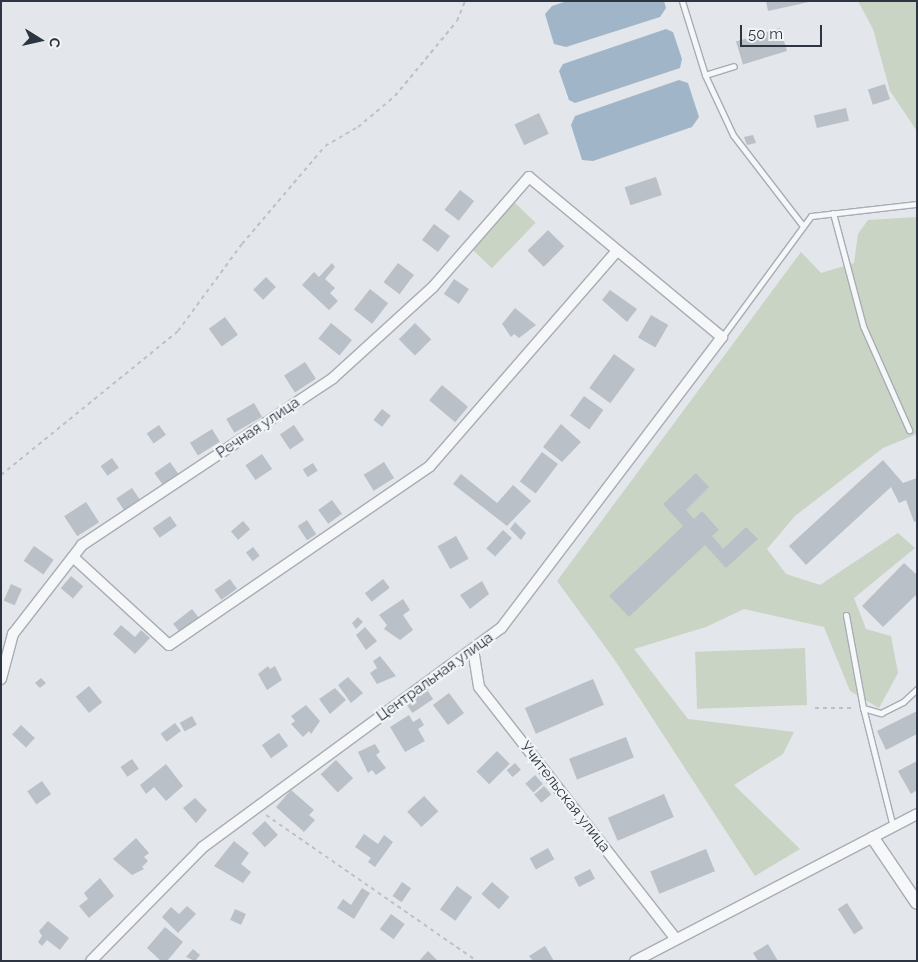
<!DOCTYPE html>
<html>
<head>
<meta charset="utf-8">
<style>
	body { margin:0 }
	#map { position:relative; width:918px; height:962px; overflow:hidden; background:#e3e6ea; font-family:Raleway,sans-serif }
	div>[style] { position:absolute }
	.green>* { inset:0; background:#c9d4c4; transform-origin:0 0 }
	.water>* { inset:0; background:#a0b6c8 }
	.building>* { inset:0; background:#bac0c7; transform-origin:0 0 }
	.path>* { height:2px; margin-top:-1px; transform-origin:0; background:repeating-linear-gradient(90deg,#bdc1c5 0 4px,transparent 0 8px) }
	.roads { filter:drop-shadow(1px 0 #a8adb4) drop-shadow(-1px 0 #a8adb4) drop-shadow(0 1px #a8adb4) drop-shadow(0 -1px #a8adb4) }
	.service>* { height:5px; margin:-2.5px; padding:0 2.5px; transform-origin:2.5px; border-radius:2.5px; background:#f5f7f9 }
	.minor>* { height:10px; margin:-5px; padding:0 5px; transform-origin:5px; border-radius:5px; background:#f5f7f9 }
	.tertiary>* { height:12px; margin:-6px; padding:0 6px; transform-origin:6px; border-radius:6px; background:#f5f7f9 }
	span { translate:-50% -50%; white-space:nowrap; text-align:center; line-height:1.15; -webkit-text-stroke:4.5px #f2f5f8; paint-order:stroke }
	.street-label { font-size:15px; color:#2c3541 }
	.frame { position:absolute; inset:0; border:2px solid #2c3541; pointer-events:none }
	.north { position:absolute; left:15px; top:15px; width:50px; height:50px; -webkit-text-stroke:4px #f2f5f8; paint-order:stroke; rotate:100deg; font-size:14px; font-weight:700; line-height:20px; text-align:center; color:#2c3541 }
	.north::after { content:''; display:block; margin:auto; width:18px; height:22px; background:#2c3541; clip-path:polygon(50% 0,100% 100%,50% 72%,0 100%) }
	.scale { position:absolute; left:740px; top:25px; width:82px; height:22px; box-sizing:border-box; border:2px solid #2c3541; border-top:0; padding-left:6px; font-size:15px; line-height:18px; white-space:nowrap; color:#2c3541; -webkit-text-stroke:4px #f2f5f8; paint-order:stroke }
</style>
</head>
<body>
<div id="map">
	<div class="green">
		<div style="clip-path:polygon(858px 1px,917px 1px,917px 131px,890px 91px,873px 29px)"></div>
		<div style="left:514px;top:202px;width:30px;height:63px;rotate:44deg"></div>
		<div style="clip-path:polygon(917px 217px,917px 434px,883px 448px,795px 516px,767px 549px,786px 574px,820px 585px,898px 533px,915px 548px,854px 598px,866px 629px,891px 636px,898px 673px,879px 708px,850px 691px,824px 627px,744px 609px,706px 627px,634px 649px,688px 719px,794px 732px,783px 754px,734px 785px,800px 849px,755px 876px,614px 659px,557px 581px,801px 252px,821px 273px,854px 263px,858px 234px,868px 220px)"></div>
		<div style="left:805px;top:648px;width:57px;height:110px;rotate:88deg"></div>
	</div>
	<div class="water">
		<div style="clip-path:polygon(567px 1px,664px 1px,666px 8px,660px 17px,566px 47px,554px 44px,545px 14px,552px 6px)"></div>
		<div style="clip-path:polygon(666px 29px,673px 32px,682px 59px,680px 68px,575px 103px,569px 100px,559px 71px,563px 64px)"></div>
		<div style="clip-path:polygon(679px 80px,688px 83px,699px 117px,692px 127px,593px 161px,582px 160px,571px 125px,575px 116px)"></div>
	</div>
	<div class="building">
		<div style="clip-path:polygon(766px 1px,809px 1px,809px 2px,768px 11px)"></div>
		<div style="left:780px;top:28px;width:24px;height:46px;rotate:73deg"></div>
		<div style="left:885px;top:84px;width:16px;height:18px;rotate:72deg"></div>
		<div style="left:846px;top:108px;width:13px;height:33px;rotate:77deg"></div>
		<div style="left:539px;top:113px;width:23px;height:27px;rotate:65deg"></div>
		<div style="clip-path:polygon(753px 135px,756px 143px,747px 145px,744px 137px)"></div>
		<div style="left:656px;top:177px;width:19px;height:33px;rotate:72deg"></div>
		<div style="left:460px;top:190px;width:18px;height:25px;rotate:38deg"></div>
		<div style="left:434px;top:224px;width:20px;height:20px;rotate:37deg"></div>
		<div style="left:548px;top:230px;width:23px;height:29px;rotate:45deg"></div>
		<div style="clip-path:polygon(332px 263px,335px 267px,325px 279px,335px 288px,330px 293px,338px 301px,329px 310px,302px 285px,314px 272px,319px 277px)"></div>
		<div style="left:398px;top:263px;width:20px;height:24px;rotate:37deg"></div>
		<div style="left:266px;top:277px;width:14px;height:18px;rotate:45deg"></div>
		<div style="left:454px;top:279px;width:18px;height:18px;rotate:34deg"></div>
		<div style="left:370px;top:289px;width:23px;height:26px;rotate:38deg"></div>
		<div style="clip-path:polygon(610px 290px,637px 309px,627px 322px,602px 300px)"></div>
		<div style="clip-path:polygon(515px 308px,536px 325px,519px 338px,514px 334px,511px 337px,502px 324px)"></div>
		<div style="left:651px;top:315px;width:20px;height:26px;rotate:30deg"></div>
		<div style="left:225px;top:317px;width:22px;height:20px;rotate:54deg"></div>
		<div style="left:331px;top:323px;width:27px;height:20px;rotate:39deg"></div>
		<div style="left:415px;top:323px;width:23px;height:23px;rotate:45deg"></div>
		<div style="left:614px;top:354px;width:26px;height:42px;rotate:36deg"></div>
		<div style="left:305px;top:362px;width:20px;height:25px;rotate:57deg"></div>
		<div style="left:442px;top:385px;width:34px;height:20px;rotate:40deg"></div>
		<div style="left:584px;top:396px;width:24px;height:24px;rotate:36deg"></div>
		<div style="left:254px;top:403px;width:16px;height:32px;rotate:60deg"></div>
		<div style="left:382px;top:409px;width:11px;height:14px;rotate:38deg"></div>
		<div style="clip-path:polygon(561px 424px,581px 442px,562px 462px,543px 447px)"></div>
		<div style="left:159px;top:425px;width:12px;height:15px;rotate:55deg"></div>
		<div style="left:294px;top:425px;width:18px;height:17px;rotate:56deg"></div>
		<div style="left:212px;top:429px;width:15px;height:26px;rotate:58deg"></div>
		<div style="left:542px;top:452px;width:20px;height:37px;rotate:37deg"></div>
		<div style="left:262px;top:454px;width:18px;height:20px;rotate:56deg"></div>
		<div style="left:112px;top:458px;width:12px;height:14px;rotate:55deg"></div>
		<div style="clip-path:polygon(883px 460px,903px 483px,917px 478px,917px 521px,914px 522px,906px 500px,899px 503px,891px 487px,806px 565px,789px 546px)"></div>
		<div style="left:170px;top:462px;width:16px;height:19px;rotate:55deg"></div>
		<div style="left:384px;top:462px;width:19px;height:24px;rotate:58deg"></div>
		<div style="left:313px;top:463px;width:9px;height:12px;rotate:58deg"></div>
		<div style="clip-path:polygon(696px 473px,709px 487px,686px 510px,694px 519px,702px 511px,719px 530px,712px 536px,723px 549px,746px 527px,758px 539px,726px 568px,705px 545px,629px 617px,609px 596px,683px 526px,663px 504px)"></div>
		<div style="clip-path:polygon(461px 474px,497px 503px,513px 485px,531px 501px,507px 526px,453px 484px)"></div>
		<div style="left:132px;top:488px;width:14px;height:19px;rotate:56deg"></div>
		<div style="left:332px;top:500px;width:17px;height:17px;rotate:54deg"></div>
		<div style="left:86px;top:502px;width:24px;height:26px;rotate:57deg"></div>
		<div style="left:170px;top:516px;width:12px;height:21px;rotate:55deg"></div>
		<div style="left:307px;top:520px;width:17px;height:11px;rotate:57deg"></div>
		<div style="left:243px;top:521px;width:11px;height:16px;rotate:49deg"></div>
		<div style="clip-path:polygon(515px 522px,526px 533px,521px 540px,510px 529px)"></div>
		<div style="left:503px;top:530px;width:12px;height:25px;rotate:42deg"></div>
		<div style="left:456px;top:536px;width:26px;height:21px;rotate:61deg"></div>
		<div style="left:34px;top:546px;width:24px;height:18px;rotate:35deg"></div>
		<div style="left:253px;top:547px;width:11px;height:9px;rotate:52deg"></div>
		<div style="clip-path:polygon(904px 563px,917px 575px,917px 594px,883px 627px,862px 606px)"></div>
		<div style="left:71px;top:576px;width:16px;height:16px;rotate:40deg"></div>
		<div style="left:230px;top:579px;width:12px;height:19px;rotate:55deg"></div>
		<div style="left:383px;top:579px;width:11px;height:23px;rotate:52deg"></div>
		<div style="clip-path:polygon(482px 581px,489px 594px,470px 609px,460px 595px)"></div>
		<div style="left:11px;top:584px;width:12px;height:18px;rotate:24deg"></div>
		<div style="clip-path:polygon(403px 599px,410px 610px,403px 615px,413px 630px,400px 640px,384px 629px,387px 625px,379px 615px)"></div>
		<div style="left:192px;top:609px;width:16px;height:24px;rotate:52deg"></div>
		<div style="clip-path:polygon(358px 617px,363px 622px,356px 629px,352px 623px)"></div>
		<div style="clip-path:polygon(121px 625px,135px 637px,141px 630px,150px 638px,135px 654px,113px 634px)"></div>
		<div style="clip-path:polygon(365px 627px,377px 641px,366px 650px,356px 635px)"></div>
		<div style="clip-path:polygon(380px 656px,396px 676px,377px 684px,370px 673px,377px 668px,373px 661px)"></div>
		<div style="clip-path:polygon(268px 666px,270px 669px,275px 666px,282px 680px,267px 690px,258px 674px)"></div>
		<div style="clip-path:polygon(348px 677px,363px 693px,351px 703px,338px 685px)"></div>
		<div style="clip-path:polygon(41px 678px,46px 683px,40px 688px,35px 683px)"></div>
		<div style="left:593px;top:679px;width:28px;height:74px;rotate:67deg"></div>
		<div style="left:89px;top:686px;width:21px;height:17px;rotate:51deg"></div>
		<div style="clip-path:polygon(335px 688px,346px 700px,330px 714px,319px 699px)"></div>
		<div style="left:427px;top:690px;width:11px;height:25px;rotate:56deg"></div>
		<div style="left:449px;top:693px;width:25px;height:20px;rotate:53deg"></div>
		<div style="clip-path:polygon(306px 705px,320px 721px,311px 734px,309px 731px,303px 737px,291px 724px,295px 721px,291px 716px)"></div>
		<div style="clip-path:polygon(917px 711px,917px 734px,886px 750px,877px 731px)"></div>
		<div style="clip-path:polygon(409px 715px,413px 722px,420px 718px,424px 725px,418px 729px,425px 741px,405px 752px,390px 727px)"></div>
		<div style="left:192px;top:716px;width:10px;height:14px;rotate:61deg"></div>
		<div style="left:175px;top:723px;width:10px;height:18px;rotate:53deg"></div>
		<div style="left:21px;top:725px;width:19px;height:13px;rotate:43deg"></div>
		<div style="left:279px;top:733px;width:16px;height:21px;rotate:55deg"></div>
		<div style="left:626px;top:737px;width:22px;height:61px;rotate:69deg"></div>
		<div style="clip-path:polygon(375px 744px,380px 752px,376px 755px,386px 768px,376px 775px,372px 770px,368px 773px,358px 752px)"></div>
		<div style="left:497px;top:751px;width:18px;height:29px;rotate:45deg"></div>
		<div style="left:132px;top:759px;width:12px;height:14px;rotate:55deg"></div>
		<div style="left:336px;top:760px;width:25px;height:21px;rotate:47deg"></div>
		<div style="clip-path:polygon(917px 761px,917px 790px,911px 794px,898px 771px)"></div>
		<div style="left:515px;top:763px;width:9px;height:11px;rotate:49deg"></div>
		<div style="clip-path:polygon(166px 764px,183px 786px,166px 801px,154px 787px,146px 794px,140px 785px)"></div>
		<div style="left:535px;top:775px;width:12px;height:13px;rotate:48deg"></div>
		<div style="left:42px;top:781px;width:16px;height:18px;rotate:55deg"></div>
		<div style="left:544px;top:786px;width:11px;height:13px;rotate:49deg"></div>
		<div style="clip-path:polygon(291px 790px,314px 810px,309px 815px,315px 820px,304px 832px,276px 807px)"></div>
		<div style="left:664px;top:794px;width:25px;height:61px;rotate:67deg"></div>
		<div style="left:424px;top:796px;width:21px;height:23px;rotate:47deg"></div>
		<div style="clip-path:polygon(195px 798px,207px 810px,196px 823px,183px 808px)"></div>
		<div style="left:265px;top:821px;width:19px;height:18px;rotate:47deg"></div>
		<div style="clip-path:polygon(364px 834px,378px 844px,384px 835px,393px 842px,375px 867px,368px 862px,371px 858px,355px 847px)"></div>
		<div style="clip-path:polygon(136px 838px,149px 853px,144px 857px,148px 861px,142px 867px,144px 869px,132px 875px,113px 859px)"></div>
		<div style="clip-path:polygon(234px 841px,249px 853px,241px 864px,251px 872px,243px 883px,214px 866px)"></div>
		<div style="left:548px;top:848px;width:13px;height:21px;rotate:61deg"></div>
		<div style="left:706px;top:849px;width:24px;height:60px;rotate:68deg"></div>
		<div style="left:590px;top:869px;width:11px;height:18px;rotate:63deg"></div>
		<div style="clip-path:polygon(100px 878px,114px 896px,89px 918px,79px 906px,88px 899px,84px 893px)"></div>
		<div style="left:402px;top:882px;width:11px;height:17px;rotate:34deg"></div>
		<div style="left:492px;top:882px;width:23px;height:16px;rotate:41deg"></div>
		<div style="left:457px;top:886px;width:19px;height:29px;rotate:36deg"></div>
		<div style="clip-path:polygon(362px 888px,370px 893px,354px 919px,337px 908px,343px 899px,351px 905px)"></div>
		<div style="left:847px;top:903px;width:30px;height:11px;rotate:57deg"></div>
		<div style="clip-path:polygon(187px 906px,196px 914px,178px 933px,162px 917px,171px 907px,179px 914px)"></div>
		<div style="left:235px;top:909px;width:12px;height:12px;rotate:24deg"></div>
		<div style="left:391px;top:914px;width:17px;height:19px;rotate:36deg"></div>
		<div style="clip-path:polygon(48px 921px,69px 938px,60px 950px,47px 940px,42px 946px,38px 942px,42px 936px,39px 931px)"></div>
		<div style="clip-path:polygon(165px 927px,183px 942px,167px 961px,161px 961px,147px 948px)"></div>
		<div style="clip-path:polygon(768px 944px,778px 961px,758px 961px,753px 953px)"></div>
		<div style="clip-path:polygon(545px 946px,554px 961px,533px 961px,529px 956px)"></div>
		<div style="clip-path:polygon(193px 949px,200px 955px,195px 961px,186px 957px)"></div>
		<div style="clip-path:polygon(428px 951px,438px 961px,419px 961px)"></div>
	</div>
	<div class="path">
		<div style="left:1px;top:475px;width:228px;rotate:-39.1deg"></div>
		<div style="left:178px;top:331px;width:108px;rotate:-53.7deg"></div>
		<div style="left:242px;top:244px;width:128px;rotate:-49.7deg"></div>
		<div style="left:325px;top:146px;width:38px;rotate:-30deg"></div>
		<div style="left:358px;top:127px;width:48px;rotate:-40deg"></div>
		<div style="left:395px;top:96px;width:97px;rotate:-50.4deg"></div>
		<div style="left:457px;top:21px;width:22px;rotate:-68deg"></div>
		<div style="left:815px;top:708px;width:40px"></div>
		<div style="left:266px;top:815px;width:257px;rotate:34.7deg"></div>
	</div>
	<div class="roads">
		<div class="service">
			<div style="left:682px;top:1px;width:77px;rotate:72.7deg"></div>
			<div style="left:705px;top:75px;width:66px;rotate:65deg"></div>
			<div style="left:733px;top:135px;width:115px;rotate:52.4deg"></div>
			<div style="left:705px;top:75px;width:30px;rotate:-17deg"></div>
			<div style="left:833px;top:213px;width:117px;rotate:75.1deg"></div>
			<div style="left:863px;top:326px;width:114px;rotate:66.1deg"></div>
			<div style="left:722px;top:337px;width:150px;rotate:-53.7deg"></div>
			<div style="left:811px;top:216px;width:107px;rotate:-6.5deg"></div>
			<div style="left:846px;top:615px;width:95px;rotate:79.6deg"></div>
			<div style="left:893px;top:827px;width:123px;rotate:-104.1deg"></div>
			<div style="left:863px;top:708px;width:19px;rotate:16deg"></div>
			<div style="left:881px;top:713px;width:25px;rotate:-27deg"></div>
			<div style="left:903px;top:702px;width:19px;rotate:-43deg"></div>
		</div>
		<div class="minor">
			<div style="left:73px;top:557px;width:130px;rotate:42.5deg"></div>
			<div style="left:169px;top:645px;width:316px;rotate:-34.4deg"></div>
			<div style="left:430px;top:466px;width:285px;rotate:-49deg"></div>
			<div style="left:473px;top:649px;width:38px;rotate:81deg"></div>
			<div style="left:479px;top:687px;width:318px;rotate:52deg"></div>
			<div style="left:1px;top:679px;width:47px;rotate:-75.1deg"></div>
			<div style="left:13px;top:634px;width:113px;rotate:-52.2deg"></div>
			<div style="left:82px;top:545px;width:301px;rotate:-33.6deg"></div>
			<div style="left:333px;top:378px;width:135px;rotate:-42.3deg"></div>
			<div style="left:433px;top:287px;width:146px;rotate:-48.9deg"></div>
			<div style="left:529px;top:177px;width:251px;rotate:39.7deg"></div>
			<div style="left:722px;top:337px;width:365px;rotate:127.2deg"></div>
			<div style="left:501px;top:628px;width:371px;rotate:143.7deg"></div>
			<div style="left:202px;top:848px;width:158px;rotate:134.5deg"></div>
			<div style="left:635px;top:961px;width:318px;rotate:-27.5deg"></div>
		</div>
		<div class="tertiary">
			<div style="left:873px;top:838px;width:78px;rotate:55.9deg"></div>
		</div>
	</div>
	<div class="street-label">
		<span style="left:258px;top:428px;rotate:-34deg">Речная улица</span>
		<span style="left:435px;top:677px;rotate:-36deg">Центральная улица</span>
		<span style="left:565px;top:797px;rotate:52deg">Учительская улица</span>
	</div>
	<div class="frame"></div>
	<div class="north">С</div>
	<div class="scale">50 m</div>
</div>
</body>
</html>
